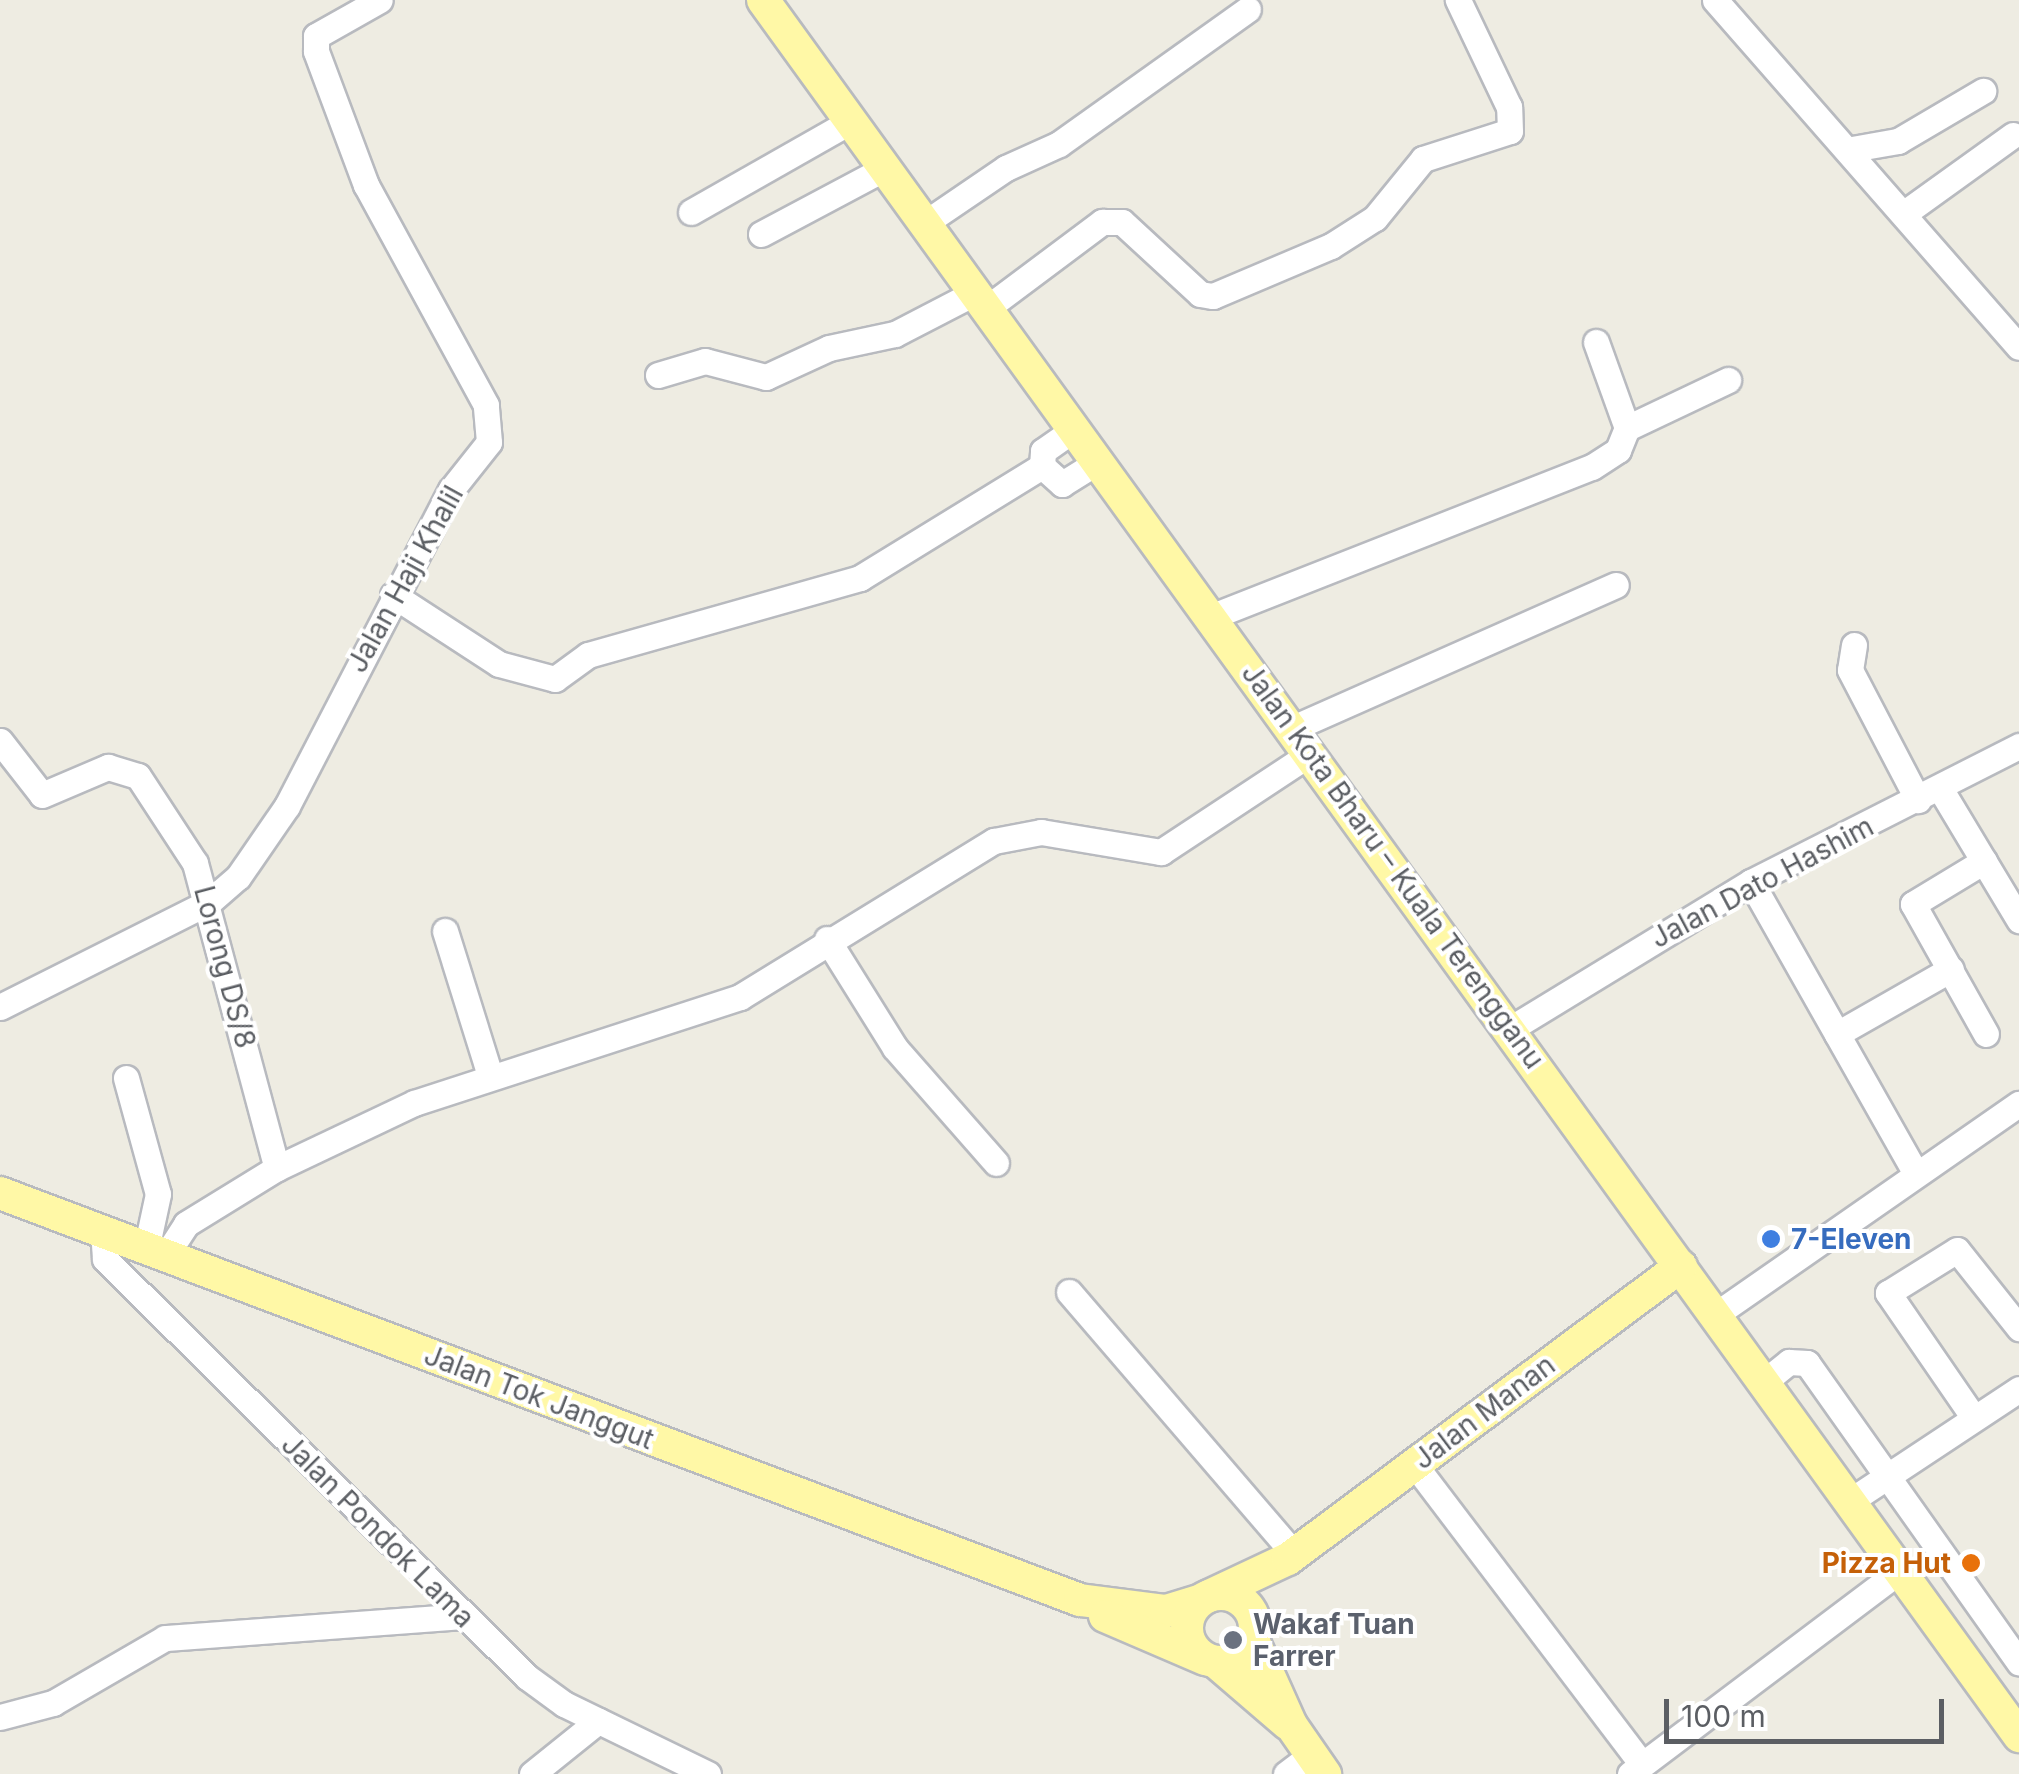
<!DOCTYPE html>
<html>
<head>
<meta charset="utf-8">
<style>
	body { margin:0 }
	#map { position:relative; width:2019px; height:1774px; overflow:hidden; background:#eeece2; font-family:Inter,sans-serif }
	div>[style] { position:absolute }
	.roads { filter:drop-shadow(2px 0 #b8babf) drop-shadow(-2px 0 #b8babf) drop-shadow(0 2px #b8babf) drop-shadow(0 -2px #b8babf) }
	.minor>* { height:25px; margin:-12.5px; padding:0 12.5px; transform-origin:12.5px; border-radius:12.5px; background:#fff }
	.major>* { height:32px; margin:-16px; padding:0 16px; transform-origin:16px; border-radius:16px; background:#fff8a6 }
	.major>.ring { margin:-16px; padding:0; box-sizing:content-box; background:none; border:32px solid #fff8a6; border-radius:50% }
	.dots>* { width:28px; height:28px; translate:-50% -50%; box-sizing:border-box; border:5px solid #fff; border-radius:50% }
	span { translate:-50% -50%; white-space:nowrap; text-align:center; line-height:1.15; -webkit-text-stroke:8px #fff; paint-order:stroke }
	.street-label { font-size:28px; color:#5b5e63 }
	.shop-label { font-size:28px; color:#366cbe; font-weight:700 }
	.left { translate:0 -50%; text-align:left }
	.food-label { font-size:28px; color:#c56008; font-weight:700 }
	.right { translate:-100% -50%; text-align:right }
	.worship-label { font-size:28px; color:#5b616d; font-weight:700 }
	.scale { position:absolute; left:1664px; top:1699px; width:280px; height:45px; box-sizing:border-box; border:5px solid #5b5e63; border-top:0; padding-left:12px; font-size:30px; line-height:35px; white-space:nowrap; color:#5b5e63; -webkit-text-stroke:8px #fff; paint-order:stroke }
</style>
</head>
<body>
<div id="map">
	<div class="roads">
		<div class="minor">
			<div style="left:1715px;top:0;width:461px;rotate:48.8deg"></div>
			<div style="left:1852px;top:149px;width:47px;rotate:-9.9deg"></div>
			<div style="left:1898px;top:141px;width:99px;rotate:-30.5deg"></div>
			<div style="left:691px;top:212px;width:184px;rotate:-29.6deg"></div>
			<div style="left:1906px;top:212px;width:132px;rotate:-35.7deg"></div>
			<div style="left:925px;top:223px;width:98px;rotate:-34.2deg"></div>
			<div style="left:1006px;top:168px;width:58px;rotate:-24.4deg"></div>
			<div style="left:1059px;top:144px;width:232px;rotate:-35.5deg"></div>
			<div style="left:761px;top:234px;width:140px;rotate:-28deg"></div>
			<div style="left:987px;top:308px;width:144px;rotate:-36.8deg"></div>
			<div style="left:1102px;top:222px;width:20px"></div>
			<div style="left:1122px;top:222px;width:106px;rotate:42.7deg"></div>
			<div style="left:1200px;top:294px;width:13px;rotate:9deg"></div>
			<div style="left:1213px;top:296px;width:128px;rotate:-23deg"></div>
			<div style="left:1331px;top:246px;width:52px;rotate:-32.5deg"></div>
			<div style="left:1375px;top:218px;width:76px;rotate:-50.9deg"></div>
			<div style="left:1423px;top:159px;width:91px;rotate:-17.8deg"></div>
			<div style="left:1510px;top:131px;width:24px;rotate:-92deg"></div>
			<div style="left:1509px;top:107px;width:119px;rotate:-115.5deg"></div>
			<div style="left:1596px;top:342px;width:91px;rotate:70.2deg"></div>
			<div style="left:658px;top:375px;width:49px;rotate:-16.6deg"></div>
			<div style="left:705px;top:361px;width:63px;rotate:14.7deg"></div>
			<div style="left:766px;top:377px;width:69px;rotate:-24.7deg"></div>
			<div style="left:829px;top:348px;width:67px;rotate:-12deg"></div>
			<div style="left:895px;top:334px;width:91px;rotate:-27.4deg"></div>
			<div style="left:1042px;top:466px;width:27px;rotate:42deg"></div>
			<div style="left:1062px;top:484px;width:44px;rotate:-31.9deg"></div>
			<div style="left:393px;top:595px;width:126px;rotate:33.1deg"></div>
			<div style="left:499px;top:664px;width:58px;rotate:15deg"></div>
			<div style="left:555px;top:679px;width:41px;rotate:-36deg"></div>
			<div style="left:588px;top:655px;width:283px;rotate:-15.8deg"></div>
			<div style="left:860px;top:578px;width:214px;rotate:-31.6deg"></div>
			<div style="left:1042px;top:466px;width:15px;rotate:-86deg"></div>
			<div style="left:1043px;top:451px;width:39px;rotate:-35deg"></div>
			<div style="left:1213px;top:616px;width:407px;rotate:-21.5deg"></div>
			<div style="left:1592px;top:467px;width:31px;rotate:-33deg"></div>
			<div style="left:1618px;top:450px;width:24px;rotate:-68deg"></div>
			<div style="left:1627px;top:428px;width:112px;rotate:-25.4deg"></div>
			<div style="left:1854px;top:645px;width:25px;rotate:99deg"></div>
			<div style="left:1850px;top:670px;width:147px;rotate:62.4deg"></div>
			<div style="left:1293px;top:728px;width:353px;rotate:-23.9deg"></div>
			<div style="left:0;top:741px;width:68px;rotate:52.1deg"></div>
			<div style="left:42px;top:795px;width:72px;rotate:-23deg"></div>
			<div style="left:108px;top:767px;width:31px;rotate:17deg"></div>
			<div style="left:138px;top:776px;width:104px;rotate:56.8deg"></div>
			<div style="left:195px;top:863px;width:316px;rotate:75deg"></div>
			<div style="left:1941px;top:790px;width:152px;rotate:59deg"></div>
			<div style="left:1984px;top:861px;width:83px;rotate:148.8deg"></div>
			<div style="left:1913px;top:904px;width:149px;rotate:60.7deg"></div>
			<div style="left:1751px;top:882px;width:335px;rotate:60.5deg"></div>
			<div style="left:445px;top:931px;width:148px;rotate:72.7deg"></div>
			<div style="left:827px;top:939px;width:128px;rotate:58deg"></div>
			<div style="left:895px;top:1048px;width:153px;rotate:48.7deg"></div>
			<div style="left:0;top:1007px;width:234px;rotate:-26.7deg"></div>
			<div style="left:209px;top:902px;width:38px;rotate:-41deg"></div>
			<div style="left:238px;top:877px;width:86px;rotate:-55.4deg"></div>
			<div style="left:287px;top:806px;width:356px;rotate:-62.6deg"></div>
			<div style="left:451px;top:490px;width:61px;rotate:-51.6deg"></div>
			<div style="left:489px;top:442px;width:37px;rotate:-95deg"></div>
			<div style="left:486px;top:405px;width:251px;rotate:-118.6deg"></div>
			<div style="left:366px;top:185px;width:143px;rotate:-110.5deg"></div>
			<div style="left:316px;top:51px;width:15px;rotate:-90deg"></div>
			<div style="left:316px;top:36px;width:73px;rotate:-29.4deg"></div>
			<div style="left:1510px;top:1029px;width:282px;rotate:-31.4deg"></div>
			<div style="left:1751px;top:882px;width:301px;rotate:-26.9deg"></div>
			<div style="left:1837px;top:1034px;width:131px;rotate:-29.7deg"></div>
			<div style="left:126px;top:1078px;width:120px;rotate:74.6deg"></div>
			<div style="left:158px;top:1194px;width:52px;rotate:102.2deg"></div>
			<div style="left:103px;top:1230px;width:29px;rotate:86deg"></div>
			<div style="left:105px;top:1259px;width:594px;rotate:44.73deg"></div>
			<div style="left:527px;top:1677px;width:46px;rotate:36.1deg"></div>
			<div style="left:564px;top:1704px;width:160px;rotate:25.9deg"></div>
			<div style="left:168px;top:1252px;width:33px;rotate:-57deg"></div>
			<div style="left:186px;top:1224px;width:107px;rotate:-31.6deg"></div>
			<div style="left:277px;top:1168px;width:152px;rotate:-25.4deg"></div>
			<div style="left:414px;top:1103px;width:343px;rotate:-18deg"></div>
			<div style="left:740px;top:997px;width:298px;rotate:-31.6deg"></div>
			<div style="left:994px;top:841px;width:48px;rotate:-10.8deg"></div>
			<div style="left:1041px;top:832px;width:122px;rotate:9.5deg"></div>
			<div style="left:1161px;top:852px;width:180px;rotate:-33.4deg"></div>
			<div style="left:1069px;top:1292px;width:345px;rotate:49.3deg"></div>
			<div style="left:1715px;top:1315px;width:370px;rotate:-34.8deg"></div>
			<div style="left:1764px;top:1382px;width:32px;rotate:-39deg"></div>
			<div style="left:1789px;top:1362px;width:18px;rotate:3deg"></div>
			<div style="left:1807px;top:1363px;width:367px;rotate:54.7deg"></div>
			<div style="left:1974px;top:1418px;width:152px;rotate:-124.5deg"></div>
			<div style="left:1888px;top:1293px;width:81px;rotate:-31.9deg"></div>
			<div style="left:1957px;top:1250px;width:100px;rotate:51.5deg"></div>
			<div style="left:1414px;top:1464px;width:377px;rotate:52.8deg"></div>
			<div style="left:1850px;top:1501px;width:203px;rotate:-33.5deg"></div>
			<div style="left:0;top:1717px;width:55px;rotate:-14.8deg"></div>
			<div style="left:53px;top:1703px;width:129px;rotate:-30.1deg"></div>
			<div style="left:165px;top:1638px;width:300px;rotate:-4.2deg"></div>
			<div style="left:532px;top:1774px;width:85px;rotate:-38.8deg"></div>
			<div style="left:1286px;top:1774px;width:31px;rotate:-37deg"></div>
			<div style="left:1630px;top:1774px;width:339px;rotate:-37deg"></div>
		</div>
		<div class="major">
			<div style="left:763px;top:0;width:2143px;rotate:54.11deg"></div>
			<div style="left:0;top:1193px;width:1154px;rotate:20.65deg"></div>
			<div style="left:1080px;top:1600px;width:87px;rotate:7.3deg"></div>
			<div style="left:1166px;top:1611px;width:34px;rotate:-17deg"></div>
			<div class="ring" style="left:1187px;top:1594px;width:36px;height:36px"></div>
			<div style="left:1209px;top:1596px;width:87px;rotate:-25.1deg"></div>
			<div style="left:1288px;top:1559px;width:490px;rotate:-36.7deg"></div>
			<div style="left:1105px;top:1616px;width:109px;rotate:23.3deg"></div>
			<div style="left:1253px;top:1640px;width:93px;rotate:65.9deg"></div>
			<div style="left:1291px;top:1725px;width:60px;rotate:55.2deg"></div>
			<div style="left:1216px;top:1662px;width:94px;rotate:40.7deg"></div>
		</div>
	</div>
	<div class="dots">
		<div style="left:1771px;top:1239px;background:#3f7fe0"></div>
		<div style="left:1971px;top:1563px;background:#e8710a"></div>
		<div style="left:1233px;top:1640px;background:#6b7280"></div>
	</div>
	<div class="street-label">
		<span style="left:405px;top:579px;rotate:-61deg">Jalan Haji Khalil</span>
		<span style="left:1393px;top:866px;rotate:54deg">Jalan Kota Bharu – Kuala Terengganu</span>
		<span style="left:1762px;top:882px;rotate:-28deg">Jalan Dato Hashim</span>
		<span style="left:225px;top:967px;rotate:75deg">Lorong DS/8</span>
		<span style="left:539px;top:1397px;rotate:21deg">Jalan Tok Janggut</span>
		<span style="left:1484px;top:1412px;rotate:-37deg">Jalan Manan</span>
		<span style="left:378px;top:1531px;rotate:45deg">Jalan Pondok Lama</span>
	</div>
	<div class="shop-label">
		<span class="left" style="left:1791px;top:1239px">7-Eleven</span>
	</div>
	<div class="food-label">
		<span class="right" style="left:1951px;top:1563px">Pizza Hut</span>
	</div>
	<div class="worship-label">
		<span class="left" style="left:1253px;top:1640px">Wakaf Tuan<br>Farrer</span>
	</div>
	<div class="scale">100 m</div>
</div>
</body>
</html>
